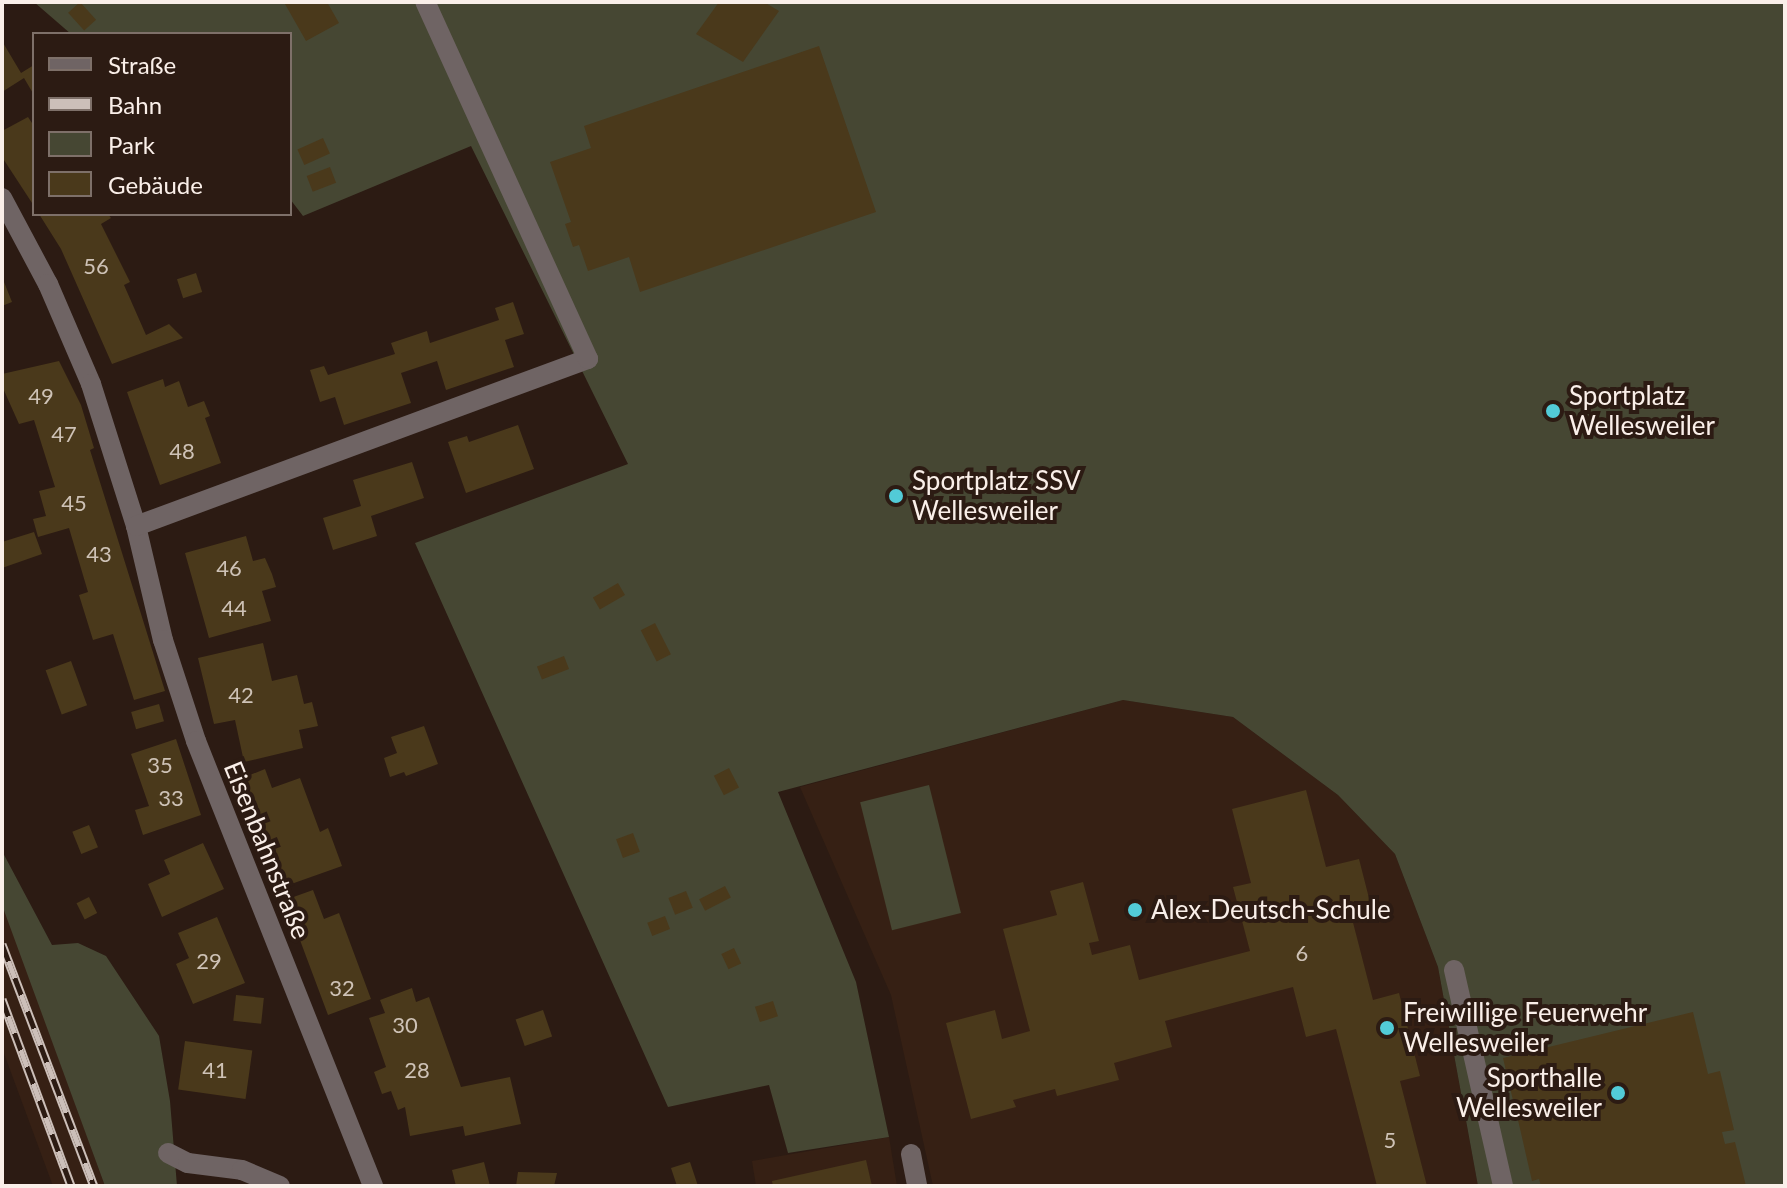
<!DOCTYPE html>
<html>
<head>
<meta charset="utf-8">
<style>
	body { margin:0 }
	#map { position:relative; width:1787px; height:1188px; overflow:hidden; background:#2c1b13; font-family:Lato,sans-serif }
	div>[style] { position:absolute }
	.built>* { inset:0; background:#362014 }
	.green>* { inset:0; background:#464733; transform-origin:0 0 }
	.building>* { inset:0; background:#4a391b; transform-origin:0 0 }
	.minor>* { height:20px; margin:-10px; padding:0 10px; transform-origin:10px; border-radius:10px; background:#6f6464 }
	.rail>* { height:9px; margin-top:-4.5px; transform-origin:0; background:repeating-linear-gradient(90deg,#2c1b13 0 18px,#ccbfb9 0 36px); box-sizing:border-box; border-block:2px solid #ccbfb9 }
	.dots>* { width:22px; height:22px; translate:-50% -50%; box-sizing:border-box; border:4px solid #2c1b13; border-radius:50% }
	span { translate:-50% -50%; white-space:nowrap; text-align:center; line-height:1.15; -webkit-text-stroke:8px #2c1b13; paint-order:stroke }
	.number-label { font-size:22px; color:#cec2b6 }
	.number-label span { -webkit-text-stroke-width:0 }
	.poi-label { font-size:26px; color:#faefe9 }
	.left { translate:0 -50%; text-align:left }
	.right { translate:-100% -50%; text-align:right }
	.street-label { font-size:26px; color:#faefe9 }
	.frame { position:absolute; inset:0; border:4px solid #faefe9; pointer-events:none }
	.legend { position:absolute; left:32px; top:32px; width:260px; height:184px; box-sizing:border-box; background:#2c1b13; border:2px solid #7e7069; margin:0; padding:10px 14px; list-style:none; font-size:24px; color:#faefe9 }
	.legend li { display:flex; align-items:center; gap:16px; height:40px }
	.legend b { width:40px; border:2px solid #7e7069 }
</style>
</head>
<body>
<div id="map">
	<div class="built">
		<div style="clip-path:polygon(1123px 700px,1233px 717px,1338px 795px,1395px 854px,1438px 967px,1478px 1186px,933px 1186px,891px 995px,800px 787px)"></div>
		<div style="clip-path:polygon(2px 905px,12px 928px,105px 1186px,53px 1186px,2px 1048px)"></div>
		<div style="clip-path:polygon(889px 1137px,897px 1186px,756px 1186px,752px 1161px)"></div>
	</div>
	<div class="green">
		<div style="clip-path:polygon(34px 2px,1785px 2px,1785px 1186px,1478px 1186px,1438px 967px,1395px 854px,1338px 795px,1233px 717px,1123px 700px,778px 792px,856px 982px,889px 1137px,788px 1153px,769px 1085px,668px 1107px,415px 543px,628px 464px,471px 146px,303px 216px,290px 199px,290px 34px,71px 34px)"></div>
		<div style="left:929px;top:785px;width:132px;height:71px;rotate:76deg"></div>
		<div style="clip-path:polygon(2px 851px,52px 945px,78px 943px,106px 956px,159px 1036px,170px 1101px,177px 1186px,105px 1186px,2px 905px)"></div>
	</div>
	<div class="building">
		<div style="left:80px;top:2px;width:24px;height:16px;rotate:48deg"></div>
		<div style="clip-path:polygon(289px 2px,327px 2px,339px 23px,306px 41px,285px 4px)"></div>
		<div style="clip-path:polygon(719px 2px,764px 2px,779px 11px,743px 62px,696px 34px)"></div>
		<div style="clip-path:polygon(2px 41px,21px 73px,34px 65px,34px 95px,24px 78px,2px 92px)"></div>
		<div style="clip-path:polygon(819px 46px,876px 212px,640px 292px,629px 257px,588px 271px,579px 245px,573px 247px,565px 224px,571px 222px,550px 162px,591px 148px,584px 126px)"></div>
		<div style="clip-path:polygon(28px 117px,34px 126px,34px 206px,2px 157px,2px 131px)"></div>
		<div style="left:323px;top:138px;width:17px;height:28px;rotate:66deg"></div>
		<div style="left:330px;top:167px;width:17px;height:25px;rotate:69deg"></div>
		<div style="clip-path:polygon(39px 214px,108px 214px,111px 218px,101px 224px,130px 282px,124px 285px,146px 335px,169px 324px,183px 338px,112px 364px,61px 249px)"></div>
		<div style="left:196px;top:273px;width:20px;height:20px;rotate:72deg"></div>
		<div style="clip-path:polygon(2px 277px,12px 302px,2px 306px)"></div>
		<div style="clip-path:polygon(513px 302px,524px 334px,505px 340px,514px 367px,446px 390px,437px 361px,401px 373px,411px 403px,344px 425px,335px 397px,320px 402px,310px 370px,324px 366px,328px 375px,395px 354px,391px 343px,427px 331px,430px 343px,499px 320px,495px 308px)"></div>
		<div style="clip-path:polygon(59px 361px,81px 405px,94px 448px,90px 450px,165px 691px,134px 700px,113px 634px,93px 640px,79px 595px,88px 592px,69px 528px,38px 537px,33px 519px,46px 516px,39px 491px,55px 487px,34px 420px,19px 424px,2px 386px,2px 374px)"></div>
		<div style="clip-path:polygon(163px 379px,165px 387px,179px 381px,188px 407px,204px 401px,210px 416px,205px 418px,221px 463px,160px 485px,127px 392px)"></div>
		<div style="clip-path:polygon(518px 425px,534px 469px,466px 493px,448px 442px,467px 436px,469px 442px)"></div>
		<div style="clip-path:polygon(412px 462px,424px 498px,371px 516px,377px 536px,333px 550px,323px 518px,361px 506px,353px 480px)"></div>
		<div style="clip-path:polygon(34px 532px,42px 554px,2px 568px,2px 542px)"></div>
		<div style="clip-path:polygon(246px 536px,253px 561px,265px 558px,272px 574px,276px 587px,262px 591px,271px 621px,209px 638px,185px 553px)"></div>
		<div style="left:618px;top:583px;width:14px;height:29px;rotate:60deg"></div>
		<div style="left:655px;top:623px;width:35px;height:16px;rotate:63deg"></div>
		<div style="clip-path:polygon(263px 643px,272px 681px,297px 675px,304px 704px,312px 702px,318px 726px,299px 730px,303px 748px,244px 762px,235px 720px,214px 724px,198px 658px)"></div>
		<div style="left:564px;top:656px;width:14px;height:29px;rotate:69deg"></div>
		<div style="left:71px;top:661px;width:47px;height:27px;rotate:70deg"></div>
		<div style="left:159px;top:704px;width:18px;height:29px;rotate:74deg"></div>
		<div style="clip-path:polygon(424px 726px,438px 764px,406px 776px,404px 772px,390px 777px,384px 758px,397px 753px,391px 737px)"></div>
		<div style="clip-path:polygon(176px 739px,201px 815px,143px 835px,135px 810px,149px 806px,131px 754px)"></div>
		<div style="left:729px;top:768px;width:22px;height:17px;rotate:63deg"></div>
		<div style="clip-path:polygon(265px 769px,272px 788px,300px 778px,320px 832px,328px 828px,342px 866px,280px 888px,240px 779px)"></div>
		<div style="clip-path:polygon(1306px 790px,1326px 867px,1359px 859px,1370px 902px,1349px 907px,1373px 1000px,1399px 993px,1420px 1076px,1400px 1081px,1427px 1186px,1377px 1186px,1336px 1029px,1306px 1037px,1293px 987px,1165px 1021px,1172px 1047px,1114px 1063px,1119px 1080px,1057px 1096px,1055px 1089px,1013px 1100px,1016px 1107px,971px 1119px,946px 1023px,995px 1010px,1002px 1039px,1030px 1031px,1003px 929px,1057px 915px,1050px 891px,1083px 882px,1099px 941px,1089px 943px,1092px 955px,1130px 945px,1139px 980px,1250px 951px,1233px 887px,1251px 883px,1232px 809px)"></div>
		<div style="left:89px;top:825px;width:24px;height:18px;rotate:68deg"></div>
		<div style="left:633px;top:833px;width:20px;height:18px;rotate:70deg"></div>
		<div style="clip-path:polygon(203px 843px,224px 889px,162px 917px,148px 884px,170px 874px,164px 860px)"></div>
		<div style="left:725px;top:886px;width:13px;height:29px;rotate:63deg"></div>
		<div style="clip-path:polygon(313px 890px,324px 919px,339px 913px,371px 999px,328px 1015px,285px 900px)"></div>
		<div style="left:686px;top:891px;width:18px;height:19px;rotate:68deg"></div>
		<div style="left:89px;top:897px;width:18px;height:14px;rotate:63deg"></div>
		<div style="left:665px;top:916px;width:14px;height:19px;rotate:69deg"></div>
		<div style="clip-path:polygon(217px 917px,245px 983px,193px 1004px,176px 964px,189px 958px,178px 933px)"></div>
		<div style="left:734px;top:948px;width:17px;height:14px;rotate:65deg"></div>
		<div style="clip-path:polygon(412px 988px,416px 1002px,429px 997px,461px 1087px,510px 1077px,521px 1124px,465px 1136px,463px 1126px,410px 1136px,405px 1107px,398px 1110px,391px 1091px,382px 1094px,374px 1072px,386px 1067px,369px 1018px,385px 1013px,380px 1000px)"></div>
		<div style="left:236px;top:995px;width:28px;height:26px;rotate:6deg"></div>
		<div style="left:773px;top:1001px;width:16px;height:19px;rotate:72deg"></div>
		<div style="left:543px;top:1010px;width:28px;height:29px;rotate:71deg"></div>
		<div style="clip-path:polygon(1693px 1012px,1708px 1074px,1720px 1071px,1734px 1130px,1722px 1132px,1725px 1144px,1735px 1142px,1746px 1186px,1541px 1186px,1539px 1179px,1532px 1181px,1518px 1120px,1524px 1119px,1523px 1112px,1516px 1113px,1503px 1058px)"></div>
		<div style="left:185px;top:1041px;width:68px;height:49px;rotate:8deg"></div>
		<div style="clip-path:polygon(866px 1160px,872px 1186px,773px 1186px,772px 1181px)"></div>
		<div style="clip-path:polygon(484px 1162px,490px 1186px,456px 1186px,452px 1170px)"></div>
		<div style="clip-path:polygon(690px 1162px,698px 1186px,677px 1186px,671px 1168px)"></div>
		<div style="clip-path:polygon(518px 1172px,557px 1173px,554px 1186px,516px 1186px)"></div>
	</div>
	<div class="minor">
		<div style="left:2px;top:198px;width:98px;rotate:61.9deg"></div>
		<div style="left:48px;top:284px;width:109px;rotate:66.7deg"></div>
		<div style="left:91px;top:384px;width:149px;rotate:72.4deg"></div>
		<div style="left:136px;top:526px;width:117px;rotate:76.7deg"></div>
		<div style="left:163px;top:640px;width:106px;rotate:71.9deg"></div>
		<div style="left:196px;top:741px;width:479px;rotate:68.3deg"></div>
		<div style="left:136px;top:526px;width:482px;rotate:-20.3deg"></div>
		<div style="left:588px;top:359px;width:392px;rotate:-114.5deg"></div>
		<div style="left:1454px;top:970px;width:221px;rotate:77.2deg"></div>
		<div style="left:168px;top:1153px;width:22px;rotate:27deg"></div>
		<div style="left:188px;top:1163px;width:54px;rotate:7.4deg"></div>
		<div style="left:242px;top:1170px;width:41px;rotate:22.8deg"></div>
		<div style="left:911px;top:1154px;width:33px;rotate:79deg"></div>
	</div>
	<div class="rail">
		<div style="left:2px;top:944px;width:259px;rotate:69.2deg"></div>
		<div style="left:2px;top:999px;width:199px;rotate:69.7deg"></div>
	</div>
	<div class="dots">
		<div style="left:1553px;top:411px;background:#52cbd7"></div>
		<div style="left:896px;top:496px;background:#52cbd7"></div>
		<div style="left:1135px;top:910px;background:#52cbd7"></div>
		<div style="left:1387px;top:1028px;background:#52cbd7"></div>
		<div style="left:1618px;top:1093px;background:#52cbd7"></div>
	</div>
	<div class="number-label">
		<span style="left:96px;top:266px">56</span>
		<span style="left:41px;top:396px">49</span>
		<span style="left:64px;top:434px">47</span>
		<span style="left:182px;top:451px">48</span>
		<span style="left:74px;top:503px">45</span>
		<span style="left:99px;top:554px">43</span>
		<span style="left:229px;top:568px">46</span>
		<span style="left:234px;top:608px">44</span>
		<span style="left:241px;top:695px">42</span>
		<span style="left:160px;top:765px">35</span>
		<span style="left:171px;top:798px">33</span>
		<span style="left:1302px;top:953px">6</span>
		<span style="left:209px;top:961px">29</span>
		<span style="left:342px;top:988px">32</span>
		<span style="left:405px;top:1025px">30</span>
		<span style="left:215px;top:1070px">41</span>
		<span style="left:417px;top:1070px">28</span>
		<span style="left:1390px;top:1140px">5</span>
	</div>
	<div class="poi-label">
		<span class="left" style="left:1569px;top:411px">Sportplatz<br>Wellesweiler</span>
		<span class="left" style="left:912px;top:496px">Sportplatz SSV<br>Wellesweiler</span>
		<span class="left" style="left:1151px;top:910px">Alex-Deutsch-Schule</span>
		<span class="left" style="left:1403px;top:1028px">Freiwillige Feuerwehr<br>Wellesweiler</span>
		<span class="right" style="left:1602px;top:1093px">Sporthalle<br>Wellesweiler</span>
	</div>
	<div class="street-label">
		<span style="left:267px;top:850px;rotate:68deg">Eisenbahnstraße</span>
	</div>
	<div class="frame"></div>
	<ul class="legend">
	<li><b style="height:10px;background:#6f6464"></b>Straße</li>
	<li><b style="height:10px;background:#ccbfb9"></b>Bahn</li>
	<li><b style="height:22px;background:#464733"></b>Park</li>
	<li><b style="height:22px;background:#4a391b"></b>Gebäude</li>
	</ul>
</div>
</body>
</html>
